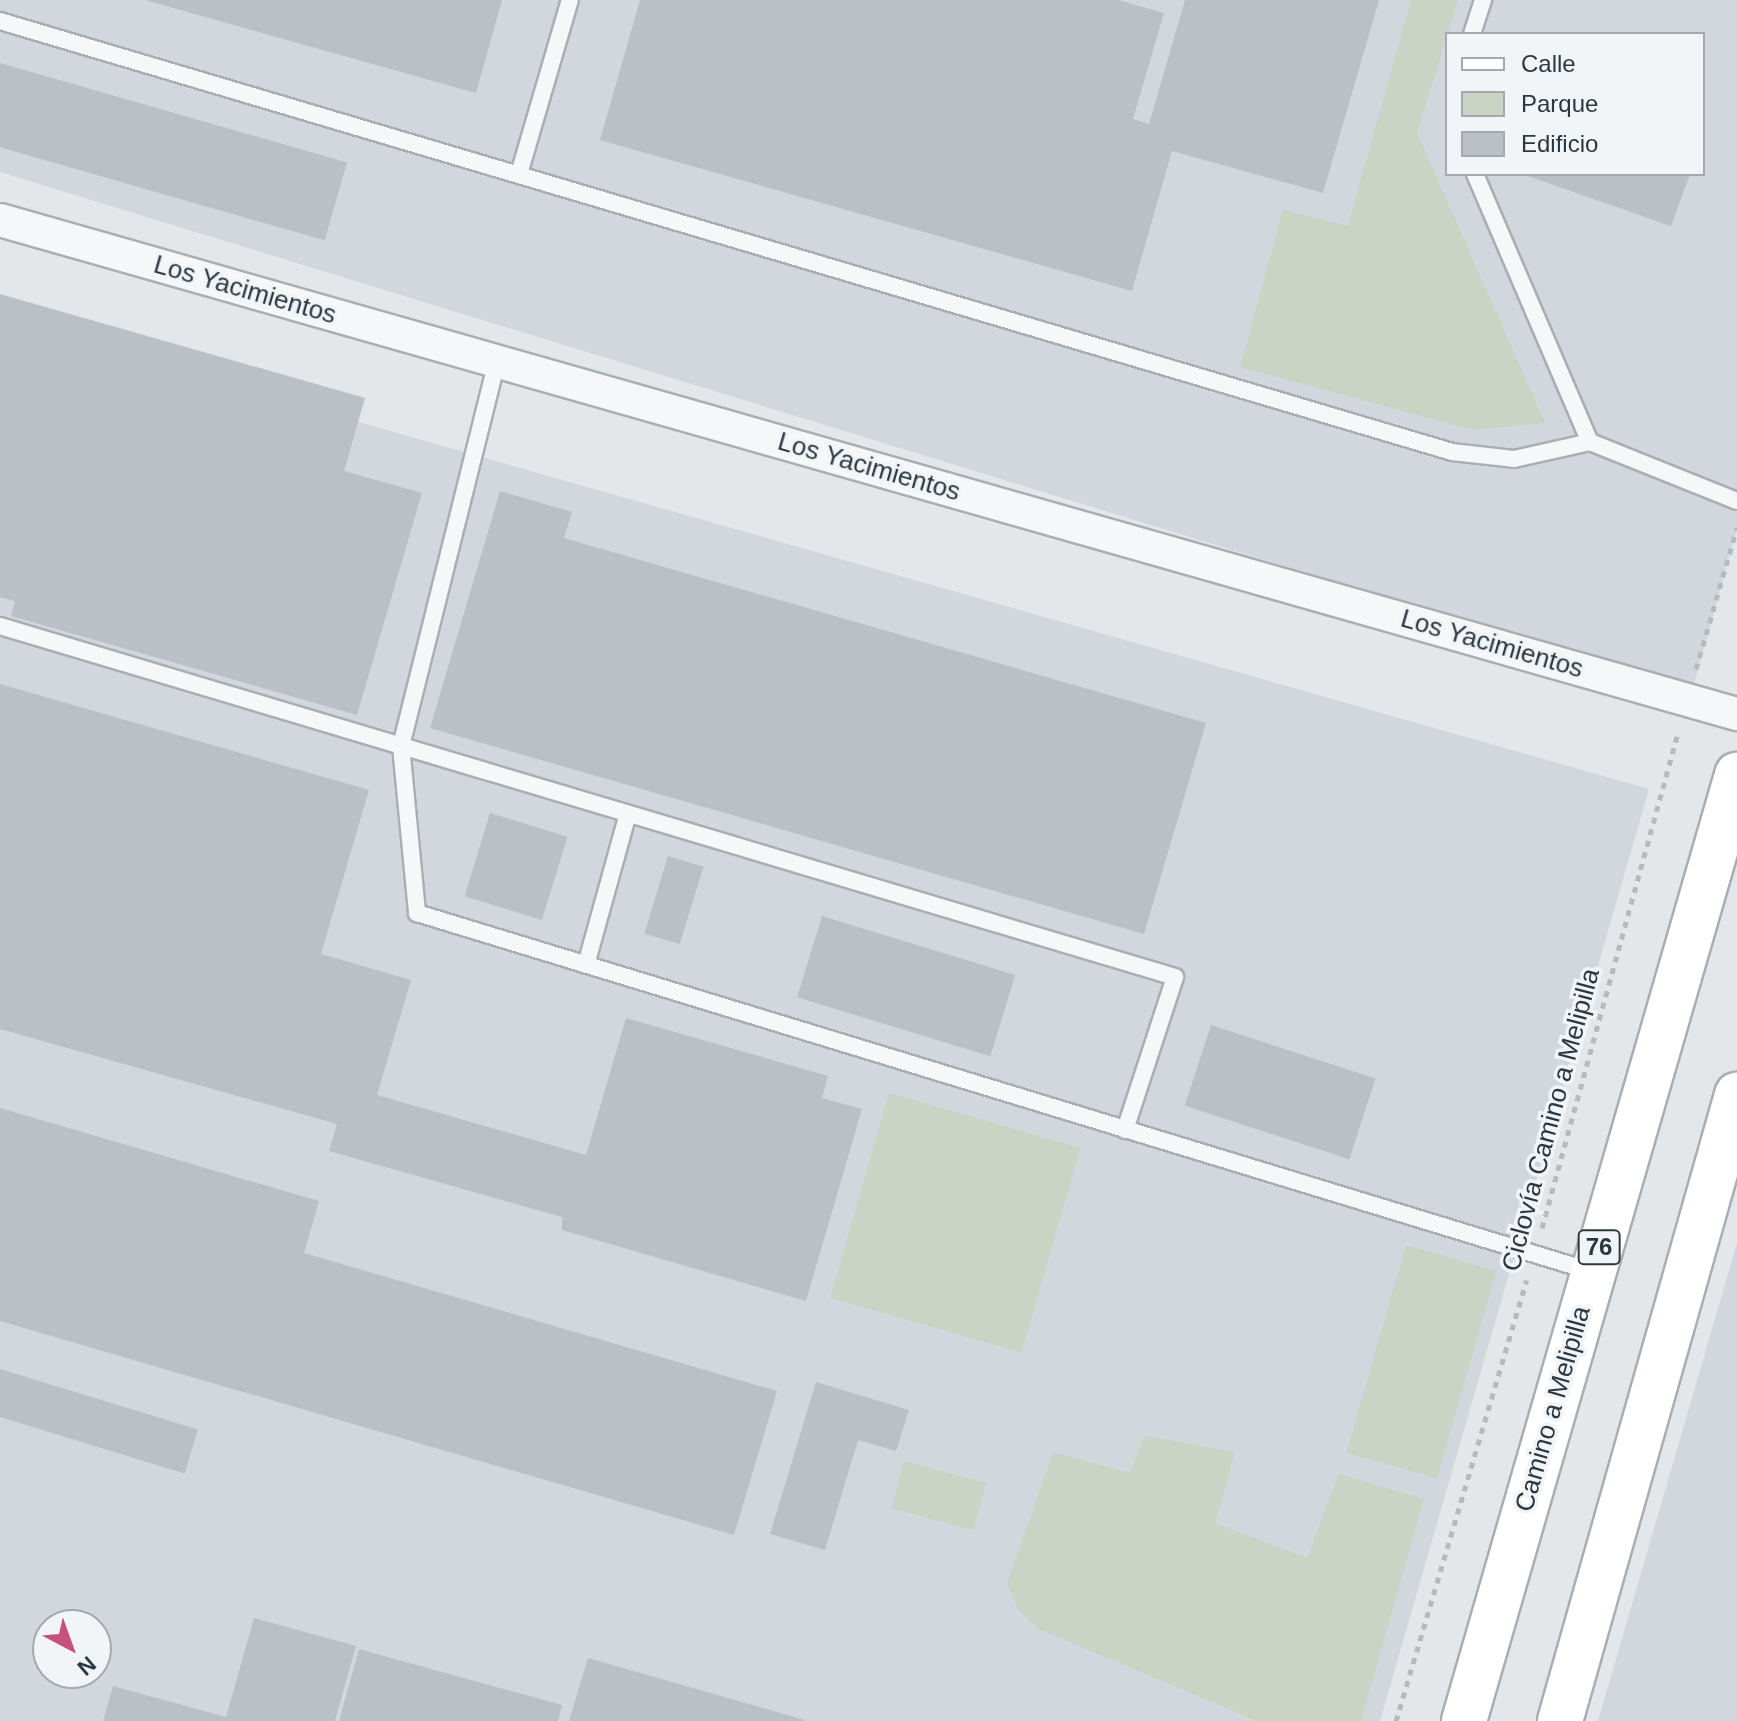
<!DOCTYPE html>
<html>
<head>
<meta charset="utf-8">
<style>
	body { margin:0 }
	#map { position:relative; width:1737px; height:1721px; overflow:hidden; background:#e3e7ea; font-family:Arial,sans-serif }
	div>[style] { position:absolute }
	.built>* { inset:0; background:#d1d7dc }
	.green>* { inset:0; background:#cbd3c4; transform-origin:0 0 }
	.building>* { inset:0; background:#bac1c6; transform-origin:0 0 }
	.path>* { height:5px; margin-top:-2.5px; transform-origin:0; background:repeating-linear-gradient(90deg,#b5babd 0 6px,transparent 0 12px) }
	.roads { filter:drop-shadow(2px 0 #a8afb4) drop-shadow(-2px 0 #a8afb4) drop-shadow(0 2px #a8afb4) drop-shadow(0 -2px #a8afb4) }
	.lane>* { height:16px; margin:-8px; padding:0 8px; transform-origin:8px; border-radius:8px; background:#f5f7f8 }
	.street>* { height:32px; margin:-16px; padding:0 16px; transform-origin:16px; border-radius:16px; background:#f5f7f8 }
	.primary>* { height:44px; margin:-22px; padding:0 22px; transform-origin:22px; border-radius:22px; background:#fff }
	span { translate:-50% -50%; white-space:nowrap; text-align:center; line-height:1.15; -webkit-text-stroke:7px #f2f5f7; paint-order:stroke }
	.shield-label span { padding:2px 6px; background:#f2f5f7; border:2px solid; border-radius:6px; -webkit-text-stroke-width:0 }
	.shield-label { font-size:24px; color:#2c3841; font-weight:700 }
	.street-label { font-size:26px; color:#2c3841 }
	.legend { position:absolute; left:1445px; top:32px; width:260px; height:144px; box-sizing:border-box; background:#f2f5f7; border:2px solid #a3a9ae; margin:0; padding:10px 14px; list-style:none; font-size:24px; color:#2c3841 }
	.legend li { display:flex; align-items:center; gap:16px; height:40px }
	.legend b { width:40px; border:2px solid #a3a9ae }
	.north { position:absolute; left:32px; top:1609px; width:80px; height:80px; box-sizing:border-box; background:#f2f5f7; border:2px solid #a3a9ae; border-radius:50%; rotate:139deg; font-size:22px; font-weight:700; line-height:32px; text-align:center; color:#2c3841 }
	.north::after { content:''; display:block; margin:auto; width:28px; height:36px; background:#c55279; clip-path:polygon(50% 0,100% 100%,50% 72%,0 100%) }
</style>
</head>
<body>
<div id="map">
	<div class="built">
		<div style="clip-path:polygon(evenodd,0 0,1737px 0,1737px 529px,1692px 691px,0 172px,0 0,1447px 34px,1703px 34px,1703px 174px,1447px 174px,1447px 34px)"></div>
		<div style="clip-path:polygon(evenodd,0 320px,1649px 789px,1380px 1721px,0 1721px,0 320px,48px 1625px,96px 1625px,96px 1673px,48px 1673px,48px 1625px)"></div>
		<div style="clip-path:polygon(1737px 1243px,1737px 1721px,1598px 1721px)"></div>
	</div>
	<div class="green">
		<div style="clip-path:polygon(1411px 0,1458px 0,1417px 133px,1545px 423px,1473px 430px,1240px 367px,1283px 210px,1348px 226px)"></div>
		<div style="left:889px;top:1093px;width:199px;height:213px;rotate:16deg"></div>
		<div style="left:1406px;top:1245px;width:94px;height:216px;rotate:16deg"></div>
		<div style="clip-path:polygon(1145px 1436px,1235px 1452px,1215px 1523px,1307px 1558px,1339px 1474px,1424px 1499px,1361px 1721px,1257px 1721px,1039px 1629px,1019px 1610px,1007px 1584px,1053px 1452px,1130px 1473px)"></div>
		<div style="left:904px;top:1461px;width:85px;height:49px;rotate:15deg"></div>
	</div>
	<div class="building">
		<div style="clip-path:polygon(145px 0,502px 0,476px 93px)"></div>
		<div style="clip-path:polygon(640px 0,1118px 0,1164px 13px,1133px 119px,1149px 124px,1185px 0,1379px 0,1323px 193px,1172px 151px,1132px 291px,600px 140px)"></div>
		<div style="left:0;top:63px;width:361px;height:81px;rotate:16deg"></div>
		<div style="clip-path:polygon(1522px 174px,1690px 174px,1671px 226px)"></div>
		<div style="clip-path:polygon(0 294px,365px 398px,344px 471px,422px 493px,357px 715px,11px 616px,15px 601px,0 597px)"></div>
		<div style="clip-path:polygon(500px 491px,572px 512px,564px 538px,1206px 723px,1144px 934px,430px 728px)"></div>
		<div style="clip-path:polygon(0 684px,369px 790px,321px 954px,411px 980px,377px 1095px,586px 1155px,626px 1018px,828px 1076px,822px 1098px,862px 1109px,806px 1301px,562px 1230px,562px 1217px,329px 1151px,337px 1124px,0 1029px)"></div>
		<div style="left:490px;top:813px;width:81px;height:87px;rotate:17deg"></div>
		<div style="left:668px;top:856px;width:37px;height:81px;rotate:17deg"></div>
		<div style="left:822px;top:916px;width:202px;height:85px;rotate:17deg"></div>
		<div style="left:1211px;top:1025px;width:173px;height:85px;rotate:18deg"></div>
		<div style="clip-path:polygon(0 1108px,319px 1201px,304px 1253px,777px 1391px,734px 1535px,0 1321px)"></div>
		<div style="left:0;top:1369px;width:207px;height:46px;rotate:17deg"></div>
		<div style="clip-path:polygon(816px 1382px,909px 1410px,896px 1451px,858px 1440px,825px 1550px,770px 1534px)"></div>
		<div style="clip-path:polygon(254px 1618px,356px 1646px,335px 1721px,103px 1721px,113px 1686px,226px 1717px)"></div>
		<div style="clip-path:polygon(359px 1649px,562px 1705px,558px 1721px,339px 1721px)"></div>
		<div style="clip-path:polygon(588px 1658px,805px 1720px,804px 1721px,569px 1721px)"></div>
	</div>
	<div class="path">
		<div style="left:1696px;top:669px;width:147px;rotate:-73.8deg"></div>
		<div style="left:1542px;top:1228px;width:513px;rotate:-74.64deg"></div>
		<div style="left:1396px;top:1721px;width:460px;rotate:-73.5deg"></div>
	</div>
	<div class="roads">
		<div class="lane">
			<div style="left:0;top:21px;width:1515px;rotate:16.53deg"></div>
			<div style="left:1452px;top:452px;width:62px;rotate:6.4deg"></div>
			<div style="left:1514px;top:459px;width:78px;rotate:-12.6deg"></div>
			<div style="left:1590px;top:442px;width:158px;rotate:21.9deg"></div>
			<div style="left:1472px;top:34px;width:36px;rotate:-72deg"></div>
			<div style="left:519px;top:174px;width:181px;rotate:-73.7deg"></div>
			<div style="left:1475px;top:174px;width:292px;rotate:66.8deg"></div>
			<div style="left:497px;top:361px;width:397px;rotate:104deg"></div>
			<div style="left:401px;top:746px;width:168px;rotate:84.5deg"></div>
			<div style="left:417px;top:913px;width:1226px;rotate:16.97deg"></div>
			<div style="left:0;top:626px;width:1226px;rotate:16.63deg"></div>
			<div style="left:1175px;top:977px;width:161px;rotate:108.1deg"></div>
			<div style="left:586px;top:965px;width:157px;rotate:-74.5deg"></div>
		</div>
		<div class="street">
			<div style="left:0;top:220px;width:1806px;rotate:15.88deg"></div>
		</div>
		<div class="primary">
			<div style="left:1464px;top:1721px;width:985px;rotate:-73.9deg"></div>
			<div style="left:1560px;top:1721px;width:651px;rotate:-74.21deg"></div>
		</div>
	</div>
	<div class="shield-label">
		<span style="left:1599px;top:1247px">76</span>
	</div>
	<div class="street-label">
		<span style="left:245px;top:290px;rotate:16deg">Los Yacimientos</span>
		<span style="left:869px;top:467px;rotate:16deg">Los Yacimientos</span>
		<span style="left:1492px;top:644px;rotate:16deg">Los Yacimientos</span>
		<span style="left:1551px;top:1120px;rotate:-75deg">Ciclovía Camino a Melipilla</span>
		<span style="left:1553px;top:1409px;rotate:-74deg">Camino a Melipilla</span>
	</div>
	<ul class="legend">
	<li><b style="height:10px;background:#fff"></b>Calle</li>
	<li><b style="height:22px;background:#cbd3c4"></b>Parque</li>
	<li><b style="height:22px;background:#bac1c6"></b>Edificio</li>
	</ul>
	<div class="north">N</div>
</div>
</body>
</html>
